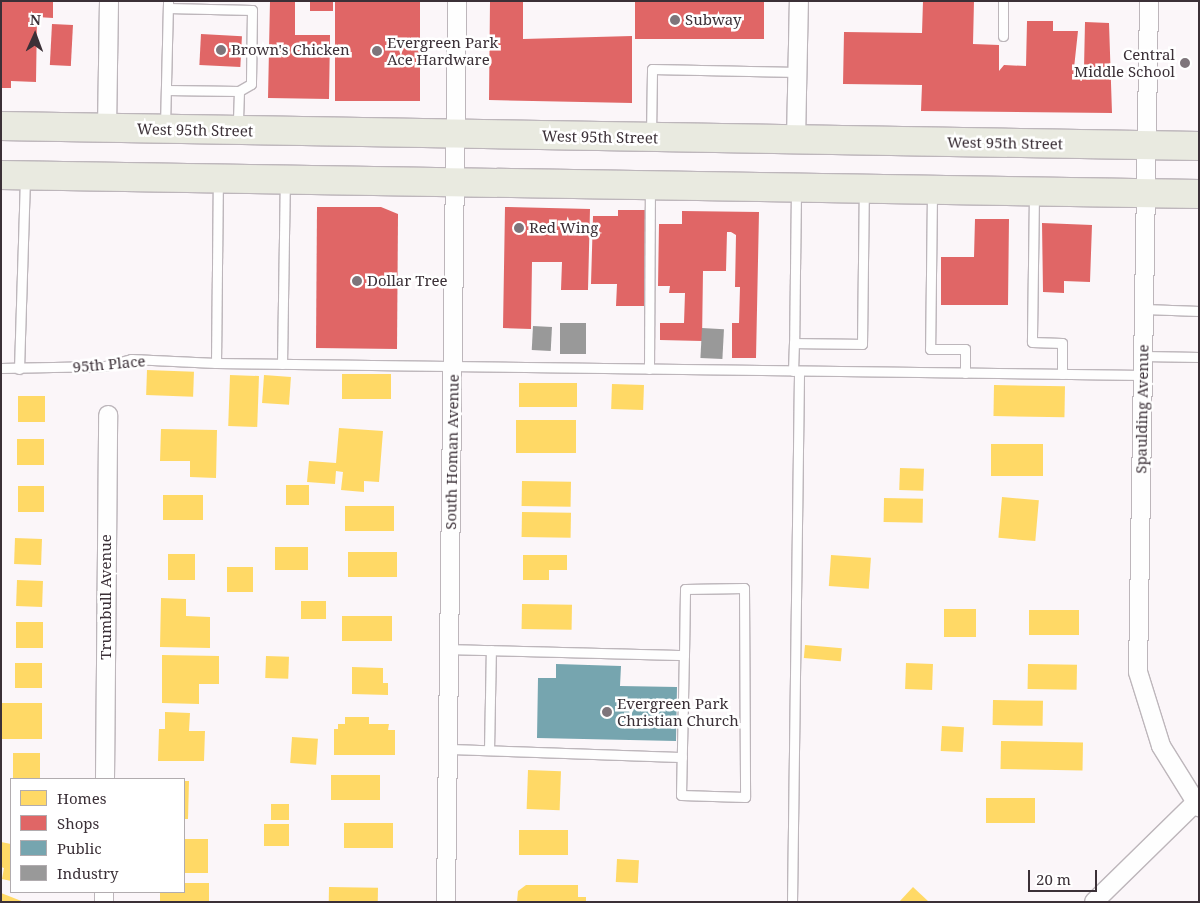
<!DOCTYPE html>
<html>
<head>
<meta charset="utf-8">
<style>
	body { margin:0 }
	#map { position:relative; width:1200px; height:903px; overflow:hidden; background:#fbf6f9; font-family:"Noto Serif",serif }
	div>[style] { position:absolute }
	.homes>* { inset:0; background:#ffd966; transform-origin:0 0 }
	.shops>* { inset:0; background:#e06666; transform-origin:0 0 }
	.public>* { inset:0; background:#76a5af }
	.industry>* { inset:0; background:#999; transform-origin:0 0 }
	.roads { filter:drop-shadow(1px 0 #bdb6bb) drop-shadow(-1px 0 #bdb6bb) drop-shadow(0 1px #bdb6bb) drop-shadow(0 -1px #bdb6bb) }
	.lane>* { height:9px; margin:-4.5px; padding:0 4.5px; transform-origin:4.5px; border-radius:4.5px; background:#fefefe }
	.street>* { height:18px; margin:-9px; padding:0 9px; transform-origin:9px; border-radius:9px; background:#fefefe }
	.primary>* { height:28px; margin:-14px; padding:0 14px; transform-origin:14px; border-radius:14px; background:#e9eae0 }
	.dots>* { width:14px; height:14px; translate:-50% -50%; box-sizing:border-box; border:2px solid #fff; border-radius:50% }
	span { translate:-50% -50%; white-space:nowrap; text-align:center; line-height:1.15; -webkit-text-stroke:5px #fff; paint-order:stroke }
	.poi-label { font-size:15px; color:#3b3037 }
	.left { translate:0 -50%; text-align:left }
	.right { translate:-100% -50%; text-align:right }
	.street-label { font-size:15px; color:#3b3037 }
	.frame { position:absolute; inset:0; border:2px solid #3b3037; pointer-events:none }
	.legend { position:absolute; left:10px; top:778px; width:175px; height:115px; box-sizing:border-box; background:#fff; border:1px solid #b1acaf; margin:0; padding:6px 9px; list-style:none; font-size:15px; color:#3b3037 }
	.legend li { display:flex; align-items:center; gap:10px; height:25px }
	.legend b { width:25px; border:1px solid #b1acaf }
	.north { position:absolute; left:10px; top:10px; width:50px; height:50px; -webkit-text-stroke:4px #fff; paint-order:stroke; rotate:2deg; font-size:14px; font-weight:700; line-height:20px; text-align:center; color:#3b3037 }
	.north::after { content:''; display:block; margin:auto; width:18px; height:22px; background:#3b3037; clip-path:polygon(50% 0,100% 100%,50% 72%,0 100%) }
	.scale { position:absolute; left:1028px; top:870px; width:69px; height:22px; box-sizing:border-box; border:2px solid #3b3037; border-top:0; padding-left:6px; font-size:15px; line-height:18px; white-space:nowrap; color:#3b3037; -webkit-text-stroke:4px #fff; paint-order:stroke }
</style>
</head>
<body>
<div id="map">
	<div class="homes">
		<div style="left:147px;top:370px;width:47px;height:25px;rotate:2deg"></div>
		<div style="left:342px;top:374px;width:49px;height:25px"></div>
		<div style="left:230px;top:375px;width:29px;height:51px;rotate:2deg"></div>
		<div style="left:264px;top:375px;width:27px;height:28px;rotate:4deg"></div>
		<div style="left:519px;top:383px;width:58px;height:24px"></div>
		<div style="left:612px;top:384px;width:32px;height:25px;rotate:2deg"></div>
		<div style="left:994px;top:385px;width:71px;height:31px;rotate:1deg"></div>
		<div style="left:45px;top:396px;width:26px;height:27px;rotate:90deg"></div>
		<div style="left:516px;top:420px;width:60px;height:33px"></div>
		<div style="clip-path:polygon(339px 428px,383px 431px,379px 482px,364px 481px,364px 492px,341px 490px,343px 472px,336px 471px,335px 484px,307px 482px,309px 461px,336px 463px)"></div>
		<div style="clip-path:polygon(161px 429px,217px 430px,216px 478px,190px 477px,190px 461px,160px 461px)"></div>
		<div style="left:17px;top:439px;width:27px;height:26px"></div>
		<div style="left:991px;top:444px;width:52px;height:32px"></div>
		<div style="left:900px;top:468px;width:24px;height:22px;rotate:2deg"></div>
		<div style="left:522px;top:481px;width:49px;height:25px;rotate:1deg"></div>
		<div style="left:286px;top:485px;width:23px;height:20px"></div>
		<div style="left:18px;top:486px;width:26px;height:26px"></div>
		<div style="left:163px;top:495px;width:40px;height:25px"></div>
		<div style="left:1002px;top:497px;width:37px;height:41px;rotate:5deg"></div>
		<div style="left:884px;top:498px;width:39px;height:24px;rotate:1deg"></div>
		<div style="left:345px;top:506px;width:49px;height:25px"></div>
		<div style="left:522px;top:512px;width:49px;height:25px;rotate:1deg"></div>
		<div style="left:15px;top:538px;width:27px;height:26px;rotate:2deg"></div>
		<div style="left:275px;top:547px;width:33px;height:23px"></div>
		<div style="left:348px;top:552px;width:49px;height:25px"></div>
		<div style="left:168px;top:554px;width:27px;height:26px"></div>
		<div style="clip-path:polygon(523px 555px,567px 555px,567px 570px,549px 570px,549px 580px,523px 580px)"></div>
		<div style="left:831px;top:555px;width:40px;height:31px;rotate:4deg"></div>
		<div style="left:227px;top:567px;width:26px;height:25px"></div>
		<div style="left:17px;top:580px;width:26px;height:26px;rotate:2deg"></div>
		<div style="clip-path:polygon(161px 598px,186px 599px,186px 616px,210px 617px,210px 648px,160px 647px)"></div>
		<div style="left:301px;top:601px;width:25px;height:18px"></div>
		<div style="left:522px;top:604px;width:50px;height:25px;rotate:1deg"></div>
		<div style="left:944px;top:609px;width:32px;height:28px"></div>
		<div style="left:1029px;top:610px;width:50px;height:25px"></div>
		<div style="left:342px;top:616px;width:50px;height:25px"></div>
		<div style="left:16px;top:622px;width:27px;height:26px"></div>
		<div style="left:805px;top:645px;width:37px;height:13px;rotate:5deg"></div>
		<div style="clip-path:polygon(162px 655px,219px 656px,219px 684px,199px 684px,199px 704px,162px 703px)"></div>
		<div style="left:266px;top:656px;width:23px;height:22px;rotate:2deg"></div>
		<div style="left:15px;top:663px;width:27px;height:25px"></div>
		<div style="left:906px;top:663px;width:27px;height:26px;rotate:2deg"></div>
		<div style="left:1028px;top:664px;width:49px;height:25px;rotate:1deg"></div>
		<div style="clip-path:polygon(352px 667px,383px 668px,383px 683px,388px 683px,388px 695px,352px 694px)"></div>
		<div style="left:993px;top:700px;width:50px;height:25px;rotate:1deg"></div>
		<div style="left:1px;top:703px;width:41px;height:36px"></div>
		<div style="clip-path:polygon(165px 712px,190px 713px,189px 731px,205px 731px,204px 761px,158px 761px,159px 729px,165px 729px)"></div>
		<div style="clip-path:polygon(345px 717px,369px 717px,369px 724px,389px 724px,388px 730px,395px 730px,395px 755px,334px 755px,334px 729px,338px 729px,338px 724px,345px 724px)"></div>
		<div style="left:942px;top:726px;width:22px;height:25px;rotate:3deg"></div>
		<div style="left:292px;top:737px;width:26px;height:26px;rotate:4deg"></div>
		<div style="left:1001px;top:741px;width:82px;height:28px;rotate:1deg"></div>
		<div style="left:13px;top:753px;width:27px;height:26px"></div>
		<div style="left:528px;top:770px;width:33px;height:39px;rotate:2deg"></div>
		<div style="left:331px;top:775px;width:49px;height:25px"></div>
		<div style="clip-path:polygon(184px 781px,189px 781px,188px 819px,184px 819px)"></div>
		<div style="left:986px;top:798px;width:49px;height:25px"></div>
		<div style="left:271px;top:804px;width:18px;height:16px"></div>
		<div style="left:344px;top:823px;width:49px;height:25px"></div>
		<div style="left:264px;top:824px;width:25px;height:22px"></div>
		<div style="left:519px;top:830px;width:49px;height:25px"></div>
		<div style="left:184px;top:839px;width:24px;height:34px"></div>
		<div style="clip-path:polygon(1px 842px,11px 844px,11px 881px,2px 879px,4px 868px,1px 867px)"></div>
		<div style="left:617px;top:859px;width:22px;height:23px;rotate:3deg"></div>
		<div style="clip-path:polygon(184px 883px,209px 883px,209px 902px,160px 902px,160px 892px,184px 892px)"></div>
		<div style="clip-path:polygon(526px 885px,578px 885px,578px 897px,586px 897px,586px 902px,517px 902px,518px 891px)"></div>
		<div style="left:329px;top:887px;width:49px;height:15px;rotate:1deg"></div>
		<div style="clip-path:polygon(913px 887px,929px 902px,899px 902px)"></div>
		<div style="clip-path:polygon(1px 893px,24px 902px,1px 902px)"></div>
	</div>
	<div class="shops">
		<div style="clip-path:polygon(1px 1px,53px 1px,53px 18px,37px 17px,36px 82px,11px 81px,11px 88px,1px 88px)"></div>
		<div style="clip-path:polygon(270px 1px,295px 1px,295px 35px,330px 35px,329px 99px,268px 98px)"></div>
		<div style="left:310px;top:1px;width:23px;height:10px"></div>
		<div style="left:335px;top:1px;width:85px;height:100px"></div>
		<div style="clip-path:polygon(490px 1px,523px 1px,523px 39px,632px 36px,632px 103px,489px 100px)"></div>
		<div style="left:635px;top:1px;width:129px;height:38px"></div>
		<div style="clip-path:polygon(923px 1px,974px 1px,973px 44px,999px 45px,999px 71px,1004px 65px,1026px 66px,1027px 21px,1053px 21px,1053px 31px,1078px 31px,1074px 68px,1084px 68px,1085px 22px,1109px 23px,1112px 113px,921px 111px,922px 85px,843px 84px,844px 32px,922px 33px)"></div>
		<div style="left:52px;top:24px;width:21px;height:41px;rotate:3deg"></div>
		<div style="left:201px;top:34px;width:41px;height:31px;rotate:3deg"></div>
		<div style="clip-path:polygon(317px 207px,381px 207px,398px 214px,397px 349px,316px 348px)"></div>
		<div style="clip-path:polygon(505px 207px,590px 209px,588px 290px,561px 290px,562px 262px,532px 262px,531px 329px,503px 328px)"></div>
		<div style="clip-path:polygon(618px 210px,648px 210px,646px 306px,616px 306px,617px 284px,591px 284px,593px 216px,618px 216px)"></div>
		<div style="clip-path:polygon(682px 211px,759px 212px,756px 358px,732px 358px,732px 323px,739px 323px,740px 287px,735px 287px,736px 235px,731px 232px,727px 232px,726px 271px,703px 271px,702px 341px,660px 340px,660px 323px,684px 323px,685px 293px,669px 293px,670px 286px,658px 286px,659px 224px,682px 224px)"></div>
		<div style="clip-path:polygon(975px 219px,1009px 219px,1008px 305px,941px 305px,941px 257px,974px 257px)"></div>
		<div style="clip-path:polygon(1042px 223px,1092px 225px,1090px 282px,1064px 281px,1064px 293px,1043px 292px)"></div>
	</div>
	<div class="public">
		<div style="clip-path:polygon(556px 664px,621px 666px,620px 686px,677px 687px,676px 741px,537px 738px,538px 678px,556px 678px)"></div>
	</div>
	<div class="industry">
		<div style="left:560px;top:323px;width:26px;height:31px"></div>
		<div style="left:533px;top:326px;width:19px;height:24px;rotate:3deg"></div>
		<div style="left:702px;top:328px;width:22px;height:30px;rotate:3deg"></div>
	</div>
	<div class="roads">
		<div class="lane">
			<div style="left:168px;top:8px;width:84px;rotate:1.4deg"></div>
			<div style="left:252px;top:10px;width:74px;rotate:90.8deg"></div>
			<div style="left:251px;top:84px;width:14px;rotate:150deg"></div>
			<div style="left:239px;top:91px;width:37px;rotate:92deg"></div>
			<div style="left:1003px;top:36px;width:35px;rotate:-90deg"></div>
			<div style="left:166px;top:90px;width:73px;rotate:0.8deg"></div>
			<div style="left:165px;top:126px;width:125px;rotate:-88.6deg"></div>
			<div style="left:651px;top:135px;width:66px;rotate:-89.1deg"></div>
			<div style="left:652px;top:69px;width:146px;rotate:1.2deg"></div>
			<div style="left:796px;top:190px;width:153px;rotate:90.7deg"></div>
			<div style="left:794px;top:343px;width:68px;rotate:0.8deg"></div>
			<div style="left:862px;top:344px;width:153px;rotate:-89.3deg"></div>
			<div style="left:932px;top:193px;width:156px;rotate:90.7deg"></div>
			<div style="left:930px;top:349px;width:35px"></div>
			<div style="left:965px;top:349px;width:24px;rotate:90deg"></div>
			<div style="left:1034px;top:194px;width:148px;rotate:90.8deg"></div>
			<div style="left:1032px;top:342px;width:30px;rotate:2deg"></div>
			<div style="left:1062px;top:343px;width:31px;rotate:90deg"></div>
			<div style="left:1144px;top:309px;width:55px;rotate:2.1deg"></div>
			<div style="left:1143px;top:356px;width:56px;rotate:1deg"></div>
			<div style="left:216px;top:363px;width:182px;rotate:-89.4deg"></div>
			<div style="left:282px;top:364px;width:182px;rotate:-89.1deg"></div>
			<div style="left:1px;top:368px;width:104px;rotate:-1.1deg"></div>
			<div style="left:105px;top:366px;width:27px;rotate:-15deg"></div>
			<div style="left:131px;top:359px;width:85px;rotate:2.7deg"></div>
			<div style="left:216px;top:363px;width:927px;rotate:0.74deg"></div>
			<div style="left:19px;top:369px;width:191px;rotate:-88.2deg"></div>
			<div style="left:649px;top:369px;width:180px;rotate:-89.7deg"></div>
			<div style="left:793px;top:371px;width:28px;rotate:-88deg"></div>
			<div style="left:449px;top:649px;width:235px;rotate:1.5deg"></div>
			<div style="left:684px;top:655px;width:66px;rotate:-89.1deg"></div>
			<div style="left:685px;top:589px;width:59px;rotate:-1deg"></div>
			<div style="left:744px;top:588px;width:209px;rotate:89.7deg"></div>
			<div style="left:745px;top:797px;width:64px;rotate:-178.2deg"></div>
			<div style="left:681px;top:795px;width:140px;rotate:-88.8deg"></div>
			<div style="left:448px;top:749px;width:234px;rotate:2deg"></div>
			<div style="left:489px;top:750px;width:100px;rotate:-88.9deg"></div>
			<div style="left:792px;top:902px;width:531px;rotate:-89.24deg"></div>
		</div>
		<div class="street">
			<div style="left:1149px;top:1px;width:671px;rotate:90.94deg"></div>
			<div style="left:1138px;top:672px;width:77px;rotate:72.7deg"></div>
			<div style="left:1161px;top:746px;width:72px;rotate:58.1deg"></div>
			<div style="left:107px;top:129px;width:128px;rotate:-89.1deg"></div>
			<div style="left:796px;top:140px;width:139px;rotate:-88.8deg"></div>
			<div style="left:105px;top:779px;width:364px;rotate:-89.5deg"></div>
			<div style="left:104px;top:902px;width:10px;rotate:-90deg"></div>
			<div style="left:446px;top:902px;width:901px;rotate:-89.3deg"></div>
			<div style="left:1094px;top:902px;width:140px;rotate:-44.4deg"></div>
		</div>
		<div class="primary">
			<div style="left:1px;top:126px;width:1198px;rotate:0.96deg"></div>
			<div style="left:1px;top:175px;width:1198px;rotate:0.91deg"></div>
		</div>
	</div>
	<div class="dots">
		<div style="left:675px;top:20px;background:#7e757b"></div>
		<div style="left:221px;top:50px;background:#7e757b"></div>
		<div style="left:377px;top:51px;background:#7e757b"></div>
		<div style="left:1185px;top:63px;background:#7e757b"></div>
		<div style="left:519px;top:228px;background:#7e757b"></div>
		<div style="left:357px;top:281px;background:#7e757b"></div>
		<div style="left:607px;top:712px;background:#7e757b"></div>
	</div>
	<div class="poi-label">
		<span class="left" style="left:685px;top:20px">Subway</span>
		<span class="left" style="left:387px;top:51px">Evergreen Park<br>Ace Hardware</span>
		<span class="left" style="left:231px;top:50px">Brown's Chicken</span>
		<span class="right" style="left:1175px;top:63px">Central<br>Middle School</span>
		<span class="left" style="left:529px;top:228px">Red Wing</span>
		<span class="left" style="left:367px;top:281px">Dollar Tree</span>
		<span class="left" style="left:617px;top:712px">Evergreen Park<br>Christian Church</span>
	</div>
	<div class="street-label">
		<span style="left:195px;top:130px;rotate:1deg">West 95th Street</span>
		<span style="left:600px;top:137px;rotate:1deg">West 95th Street</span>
		<span style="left:1005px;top:143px;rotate:1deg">West 95th Street</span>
		<span style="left:109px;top:364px;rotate:-5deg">95th Place</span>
		<span style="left:1142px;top:409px;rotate:-89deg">Spaulding Avenue</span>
		<span style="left:452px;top:452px;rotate:-89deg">South Homan Avenue</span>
		<span style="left:106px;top:597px;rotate:-90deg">Trumbull Avenue</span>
	</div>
	<div class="frame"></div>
	<ul class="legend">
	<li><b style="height:14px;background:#ffd966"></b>Homes</li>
	<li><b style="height:14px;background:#e06666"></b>Shops</li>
	<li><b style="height:14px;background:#76a5af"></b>Public</li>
	<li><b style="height:14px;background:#999"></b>Industry</li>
	</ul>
	<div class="north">N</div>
	<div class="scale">20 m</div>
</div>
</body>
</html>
